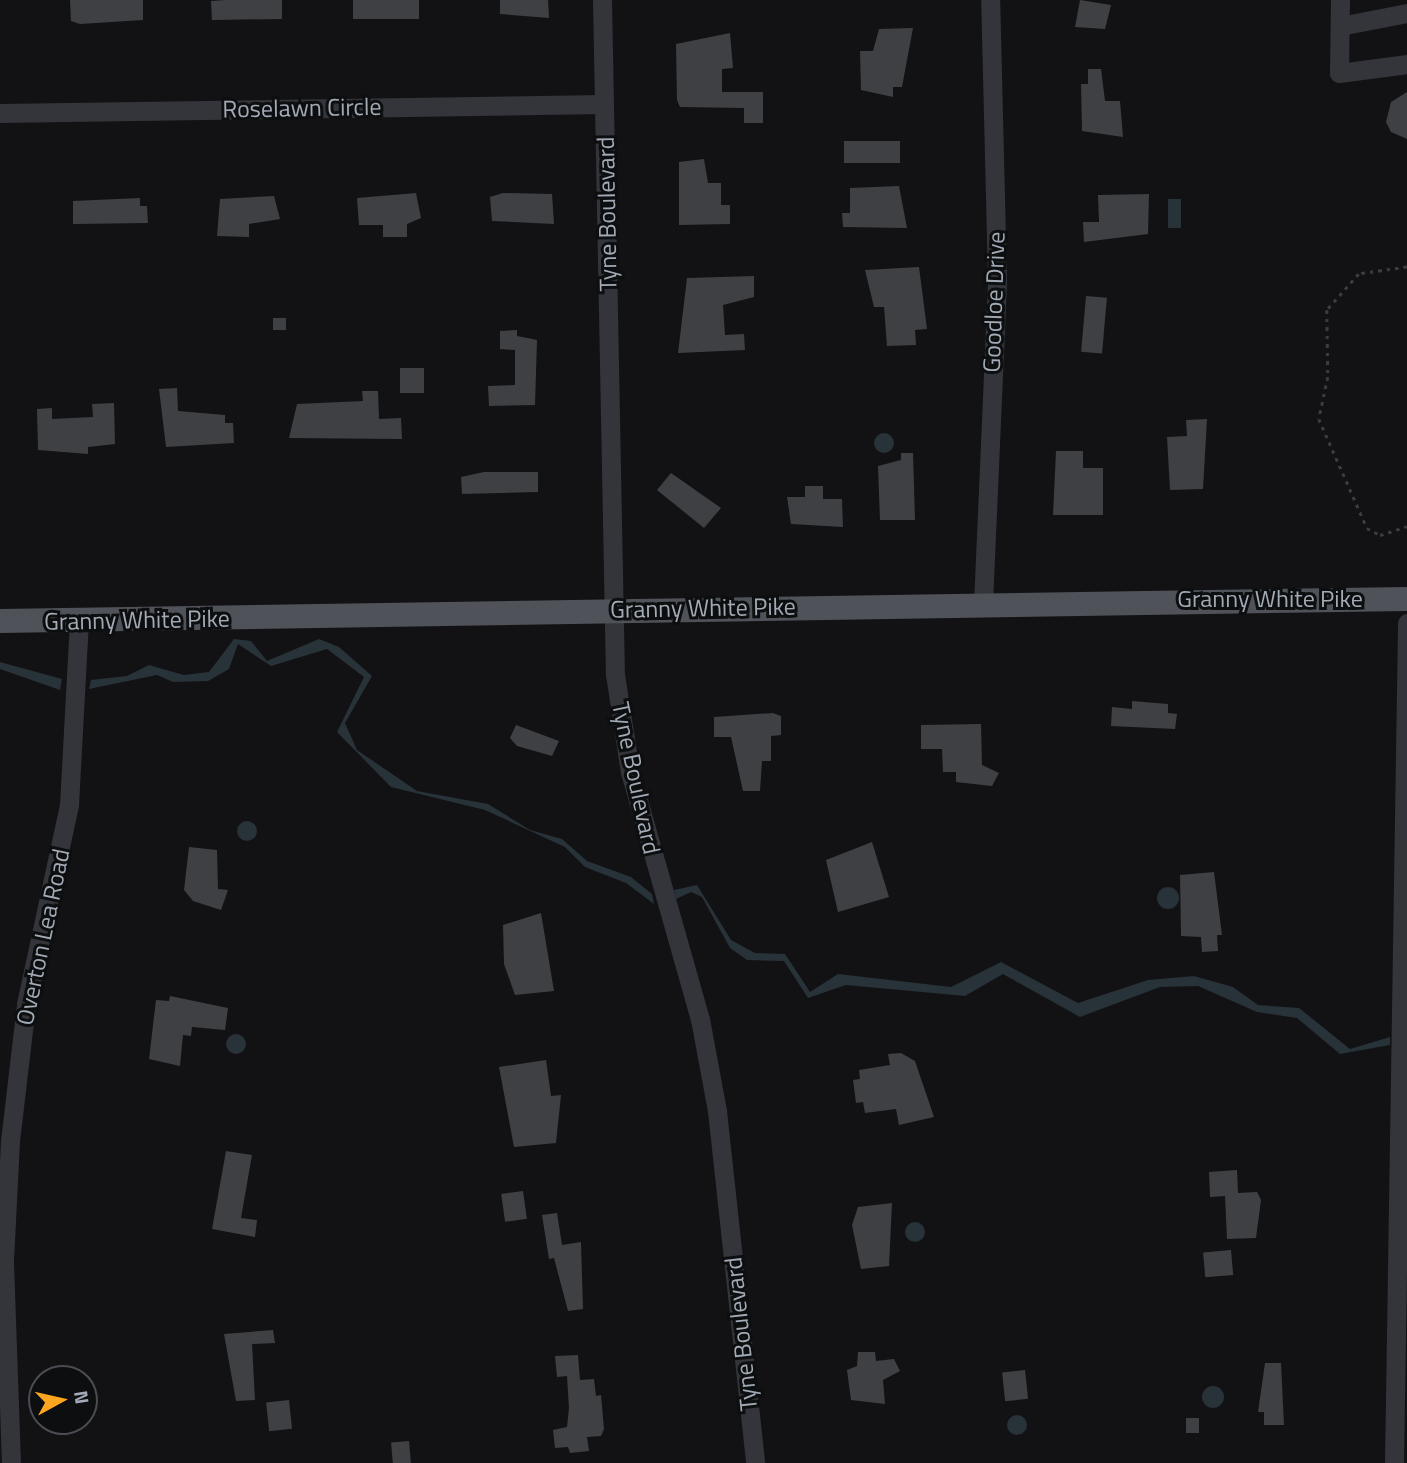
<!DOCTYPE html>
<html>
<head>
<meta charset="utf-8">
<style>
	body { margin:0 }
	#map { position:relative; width:1407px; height:1463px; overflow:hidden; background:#121214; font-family:"Titillium Web",sans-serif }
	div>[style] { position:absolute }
	.water>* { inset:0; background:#283239; transform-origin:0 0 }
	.round { border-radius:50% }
	.building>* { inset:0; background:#3e4044; transform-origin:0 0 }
	.path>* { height:2.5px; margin-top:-1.25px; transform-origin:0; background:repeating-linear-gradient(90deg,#393c41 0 3.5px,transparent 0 8.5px) }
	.minor>* { height:19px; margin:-9.5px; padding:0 9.5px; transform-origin:9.5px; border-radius:9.5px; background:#33353a }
	.major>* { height:24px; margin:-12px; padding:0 12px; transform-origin:12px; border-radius:12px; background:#4f5259 }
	span { translate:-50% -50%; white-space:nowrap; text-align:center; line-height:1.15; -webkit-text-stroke:6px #0d0e0f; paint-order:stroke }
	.street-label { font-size:24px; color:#a2aab6 }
	.north { position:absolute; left:28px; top:1365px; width:70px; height:70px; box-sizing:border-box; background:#0d0e0f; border:2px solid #494c52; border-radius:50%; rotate:82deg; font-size:19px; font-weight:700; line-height:28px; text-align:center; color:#a2aab6 }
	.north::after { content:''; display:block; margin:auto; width:24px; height:32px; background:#ffa620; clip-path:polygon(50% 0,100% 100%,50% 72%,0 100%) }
</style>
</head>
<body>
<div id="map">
	<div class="water">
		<div style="left:1168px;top:199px;width:13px;height:29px"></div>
		<div class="round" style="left:874px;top:433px;width:20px;height:20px"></div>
		<div style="clip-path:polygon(234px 639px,251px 641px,267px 661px,319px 639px,339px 647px,372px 676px,345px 723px,357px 750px,417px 791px,488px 804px,530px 830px,562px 839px,587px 861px,631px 877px,652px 894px,654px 904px,626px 883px,585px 867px,565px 847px,485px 810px,391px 787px,337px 732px,364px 677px,327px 649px,271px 666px,238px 644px,229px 669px,208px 681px,173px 682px,157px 675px,89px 689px,91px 680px,127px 676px,149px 665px,184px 675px,209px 672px)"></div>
		<div style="clip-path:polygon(0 662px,62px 679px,60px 690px,0 669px)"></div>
		<div class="round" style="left:237px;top:821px;width:20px;height:20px"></div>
		<div style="clip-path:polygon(697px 885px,731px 940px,755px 953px,785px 954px,810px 992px,838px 974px,951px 987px,1001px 962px,1078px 1003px,1148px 980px,1194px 976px,1233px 987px,1258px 1005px,1299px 1008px,1350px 1049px,1390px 1037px,1390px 1045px,1340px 1054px,1297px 1018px,1257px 1012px,1198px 986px,1160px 987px,1080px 1017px,1003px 974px,965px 996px,846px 985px,808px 998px,784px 961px,747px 960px,730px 948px,702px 897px,691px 892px,676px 899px,674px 890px)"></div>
		<div class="round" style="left:1157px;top:887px;width:22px;height:22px"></div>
		<div class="round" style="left:226px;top:1034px;width:20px;height:20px"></div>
		<div class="round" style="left:905px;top:1222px;width:20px;height:20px"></div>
		<div class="round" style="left:1202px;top:1386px;width:22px;height:22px"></div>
		<div class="round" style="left:1007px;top:1415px;width:20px;height:20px"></div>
	</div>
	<div class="building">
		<div style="clip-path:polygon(70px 0,143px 0,143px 20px,80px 24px,71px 21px)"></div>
		<div style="clip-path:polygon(226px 0,282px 0,282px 19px,212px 20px,211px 1px)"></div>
		<div style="left:353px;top:0;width:66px;height:19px"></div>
		<div style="clip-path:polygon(500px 0,548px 0,549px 18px,500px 14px)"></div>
		<div style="clip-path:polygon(1080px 0,1111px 5px,1105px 29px,1075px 27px)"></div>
		<div style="clip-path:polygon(913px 28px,902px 87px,893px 87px,893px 97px,861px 90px,860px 51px,873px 51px,879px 29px)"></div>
		<div style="clip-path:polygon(730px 33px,733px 68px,722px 69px,722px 92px,763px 92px,763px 123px,744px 123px,744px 108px,680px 107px,677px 100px,676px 44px)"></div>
		<div style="clip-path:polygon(1088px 69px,1101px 69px,1105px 101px,1120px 101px,1123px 137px,1082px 131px,1081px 84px,1088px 84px)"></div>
		<div style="clip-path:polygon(1407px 92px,1407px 139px,1391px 132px,1386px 122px,1391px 102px)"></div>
		<div style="left:900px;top:141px;width:22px;height:56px;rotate:90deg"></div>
		<div style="clip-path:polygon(704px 159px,708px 183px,721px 183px,721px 205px,730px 205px,730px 224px,679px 225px,679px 162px)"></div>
		<div style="clip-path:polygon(899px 186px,907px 228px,843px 227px,842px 213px,850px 213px,850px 188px)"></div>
		<div style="clip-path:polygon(416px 193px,421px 218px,407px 224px,407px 237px,383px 237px,383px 225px,359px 225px,357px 198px)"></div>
		<div style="clip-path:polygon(503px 193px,552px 194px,554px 224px,492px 221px,490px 197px)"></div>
		<div style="clip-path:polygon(1149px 194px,1148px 234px,1084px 242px,1083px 222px,1099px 222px,1098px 195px)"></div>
		<div style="clip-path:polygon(274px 196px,280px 219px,249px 224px,249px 237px,217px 236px,220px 199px)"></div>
		<div style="clip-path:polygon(140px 198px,140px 206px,147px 206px,148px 223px,73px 224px,73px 201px)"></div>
		<div style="clip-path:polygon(919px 267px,927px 329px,915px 330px,916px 345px,887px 346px,884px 307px,874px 307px,865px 270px)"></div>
		<div style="clip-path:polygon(754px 276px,754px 297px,723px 305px,725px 335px,744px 334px,745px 350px,678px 353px,687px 278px)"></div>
		<div style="left:1086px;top:296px;width:21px;height:56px;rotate:5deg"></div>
		<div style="left:273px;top:318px;width:13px;height:12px"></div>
		<div style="clip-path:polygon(517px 330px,517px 336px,537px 340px,535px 405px,489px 406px,488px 386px,515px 385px,515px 350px,500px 349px,500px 331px)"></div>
		<div style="left:400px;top:368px;width:24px;height:25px"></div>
		<div style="clip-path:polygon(177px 388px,178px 411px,225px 415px,225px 423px,233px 423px,234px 443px,166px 447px,159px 389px)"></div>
		<div style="clip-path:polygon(362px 391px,378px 391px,379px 419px,401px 418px,402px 439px,289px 438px,297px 404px,363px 401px)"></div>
		<div style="clip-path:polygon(114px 403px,115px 444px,88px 447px,88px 454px,38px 450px,37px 409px,52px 408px,52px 419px,93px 417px,92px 404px)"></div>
		<div style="clip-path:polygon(1207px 419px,1203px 489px,1170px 490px,1167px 437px,1187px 436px,1186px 420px)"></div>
		<div style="clip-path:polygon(1056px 451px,1083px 451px,1083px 468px,1103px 468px,1103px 515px,1053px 515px)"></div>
		<div style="clip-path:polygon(901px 453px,913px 453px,915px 520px,880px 520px,878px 466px,901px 460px)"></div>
		<div style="clip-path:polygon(484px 472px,538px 472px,538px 492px,462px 494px,461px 477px)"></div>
		<div style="clip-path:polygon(671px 473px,721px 508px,704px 528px,657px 490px)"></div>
		<div style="clip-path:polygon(805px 486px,823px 486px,823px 499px,842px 499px,843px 527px,791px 524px,787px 497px,805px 497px)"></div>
		<div style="clip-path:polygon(1132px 701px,1168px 704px,1168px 713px,1177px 714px,1175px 729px,1111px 726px,1112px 707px,1132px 709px)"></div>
		<div style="clip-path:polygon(773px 713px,781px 716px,781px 735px,771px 736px,771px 761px,762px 761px,760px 791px,743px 791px,731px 737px,714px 737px,714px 717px)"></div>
		<div style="clip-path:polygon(981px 724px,982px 765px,999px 773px,992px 786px,956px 782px,956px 772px,943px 772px,942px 749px,921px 749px,921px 725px)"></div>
		<div style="clip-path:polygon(516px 725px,559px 741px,552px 756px,517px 746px,510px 738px)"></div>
		<div style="clip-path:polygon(872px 842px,889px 897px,838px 912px,826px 860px)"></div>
		<div style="clip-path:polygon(189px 847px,217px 850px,218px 889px,228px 890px,221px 910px,193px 901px,184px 890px)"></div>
		<div style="clip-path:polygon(1214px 872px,1222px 935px,1217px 935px,1218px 951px,1202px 952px,1201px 937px,1181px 936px,1180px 875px)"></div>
		<div style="clip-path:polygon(541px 913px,554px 991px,515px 995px,504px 964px,503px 925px)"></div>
		<div style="clip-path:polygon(170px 996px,228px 1008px,225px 1030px,192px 1027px,191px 1036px,183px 1035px,180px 1066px,149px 1059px,156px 1000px,169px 1001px)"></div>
		<div style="clip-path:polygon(901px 1053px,915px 1061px,934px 1117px,899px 1125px,896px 1109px,865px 1113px,863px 1102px,856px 1103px,853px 1080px,860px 1079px,859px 1070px,890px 1065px,888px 1054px)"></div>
		<div style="clip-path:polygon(546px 1060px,551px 1096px,561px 1095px,556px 1143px,514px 1147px,499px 1067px)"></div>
		<div style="clip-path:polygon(226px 1151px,252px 1155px,241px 1218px,257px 1220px,255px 1237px,212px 1229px)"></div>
		<div style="clip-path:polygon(1237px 1170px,1238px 1193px,1257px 1192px,1261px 1200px,1256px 1238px,1227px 1239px,1225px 1196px,1210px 1197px,1209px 1172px)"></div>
		<div style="left:523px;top:1191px;width:28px;height:22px;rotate:82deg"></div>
		<div style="clip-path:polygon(892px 1203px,889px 1266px,861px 1269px,852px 1225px,858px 1207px)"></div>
		<div style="clip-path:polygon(557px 1213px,562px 1245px,581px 1242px,583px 1309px,568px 1311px,554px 1258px,549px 1259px,542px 1215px)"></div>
		<div style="left:1231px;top:1250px;width:25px;height:28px;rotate:85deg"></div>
		<div style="clip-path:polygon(273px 1330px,275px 1343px,252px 1344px,255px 1400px,236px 1401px,224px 1334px)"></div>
		<div style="clip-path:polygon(858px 1352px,875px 1352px,876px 1361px,894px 1359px,900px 1371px,883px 1380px,885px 1404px,851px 1400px,847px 1370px,857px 1366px)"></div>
		<div style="clip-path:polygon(578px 1355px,580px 1380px,594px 1379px,596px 1396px,601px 1395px,604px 1429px,601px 1436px,587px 1437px,589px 1451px,570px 1453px,568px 1447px,555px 1448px,553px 1430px,567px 1427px,569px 1408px,567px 1376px,557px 1377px,555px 1356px)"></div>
		<div style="clip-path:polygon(1265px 1363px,1281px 1363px,1284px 1425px,1264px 1425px,1264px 1412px,1258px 1412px)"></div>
		<div style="left:1025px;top:1370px;width:29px;height:23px;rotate:84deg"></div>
		<div style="left:289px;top:1400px;width:29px;height:23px;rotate:84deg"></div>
		<div style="left:1186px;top:1418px;width:13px;height:15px"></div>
		<div style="left:409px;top:1441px;width:22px;height:18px;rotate:85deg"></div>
	</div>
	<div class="path">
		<div style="left:1407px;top:267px;width:49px;rotate:171.7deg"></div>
		<div style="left:1359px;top:274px;width:48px;rotate:131.6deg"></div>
		<div style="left:1327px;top:310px;width:67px;rotate:89.1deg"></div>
		<div style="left:1328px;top:377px;width:43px;rotate:102.1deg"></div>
		<div style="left:1319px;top:419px;width:119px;rotate:66.2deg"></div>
		<div style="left:1367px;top:528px;width:15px;rotate:28deg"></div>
		<div style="left:1380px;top:535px;width:28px;rotate:-18deg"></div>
	</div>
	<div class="minor">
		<div style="left:602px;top:0;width:674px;rotate:88.9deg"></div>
		<div style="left:615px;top:674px;width:99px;rotate:81.3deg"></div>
		<div style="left:630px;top:772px;width:257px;rotate:74.2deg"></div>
		<div style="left:700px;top:1019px;width:94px;rotate:79.5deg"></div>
		<div style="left:717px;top:1111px;width:354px;rotate:83.8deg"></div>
		<div style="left:1340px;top:0;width:73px;rotate:90.8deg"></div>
		<div style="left:1339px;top:73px;width:69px;rotate:-7.5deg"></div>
		<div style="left:1340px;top:26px;width:68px;rotate:-11deg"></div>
		<div style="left:0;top:113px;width:604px;rotate:-0.85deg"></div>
		<div style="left:983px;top:604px;width:325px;rotate:-87.5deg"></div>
		<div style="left:997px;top:279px;width:279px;rotate:-91.4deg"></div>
		<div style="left:11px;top:1463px;width:203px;rotate:-92deg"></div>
		<div style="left:4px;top:1260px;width:119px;rotate:-87.1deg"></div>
		<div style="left:10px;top:1141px;width:138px;rotate:-83.3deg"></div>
		<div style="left:26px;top:1004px;width:204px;rotate:-77.8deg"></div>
		<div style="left:69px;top:805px;width:184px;rotate:-86.9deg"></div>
		<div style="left:1394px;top:1463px;width:840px;rotate:-89.11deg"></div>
	</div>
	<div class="major">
		<div style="left:0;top:621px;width:1407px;rotate:-0.9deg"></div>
	</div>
	<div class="street-label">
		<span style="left:302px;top:108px;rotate:-1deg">Roselawn Circle</span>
		<span style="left:607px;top:214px;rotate:-91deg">Tyne Boulevard</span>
		<span style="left:994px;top:302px;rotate:-88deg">Goodloe Drive</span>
		<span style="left:1270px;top:599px">Granny White Pike</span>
		<span style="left:703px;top:608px;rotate:-1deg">Granny White Pike</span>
		<span style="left:137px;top:620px;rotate:-1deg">Granny White Pike</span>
		<span style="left:636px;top:778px;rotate:78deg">Tyne Boulevard</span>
		<span style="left:43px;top:937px;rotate:-78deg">Overton Lea Road</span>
		<span style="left:741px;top:1334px;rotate:-96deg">Tyne Boulevard</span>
	</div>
	<div class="north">N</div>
</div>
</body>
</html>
